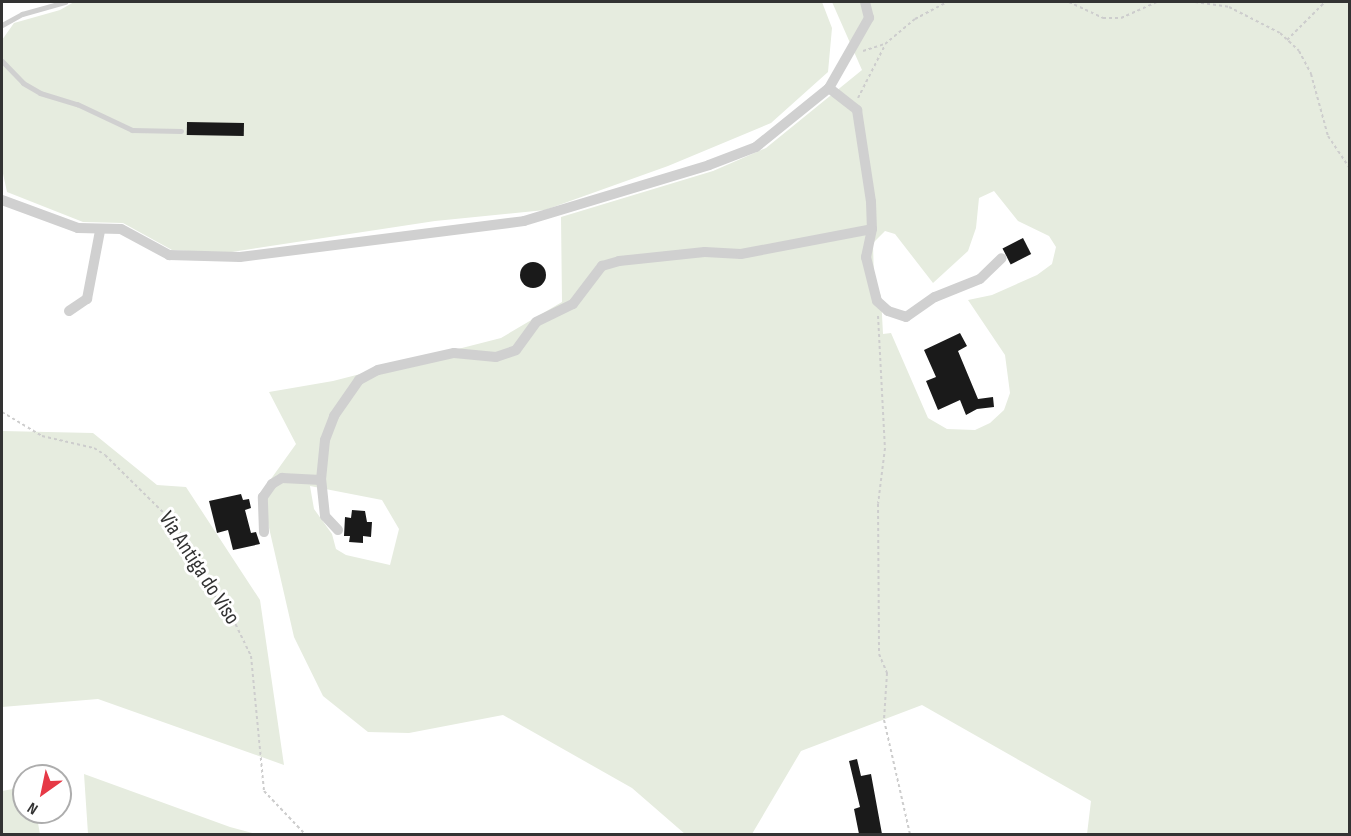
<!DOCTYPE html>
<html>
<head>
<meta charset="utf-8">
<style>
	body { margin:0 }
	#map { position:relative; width:1351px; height:836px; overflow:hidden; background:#fff; font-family:"Sofia Sans Condensed",sans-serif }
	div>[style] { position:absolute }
	.green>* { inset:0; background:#e6ecdf }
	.building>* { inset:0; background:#1a1a1a; transform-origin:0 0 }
	.round { border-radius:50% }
	.path>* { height:2px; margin-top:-1px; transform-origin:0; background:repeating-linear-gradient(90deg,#cdcdcd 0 3px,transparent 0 6px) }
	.lane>* { height:5px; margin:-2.5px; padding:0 2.5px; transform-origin:2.5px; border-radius:2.5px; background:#d0d0d0 }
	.street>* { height:10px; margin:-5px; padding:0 5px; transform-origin:5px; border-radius:5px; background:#d0d0d0 }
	span { translate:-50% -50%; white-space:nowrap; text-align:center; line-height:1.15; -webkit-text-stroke:6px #fff; paint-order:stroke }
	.street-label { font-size:22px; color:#333 }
	.frame { position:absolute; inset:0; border:3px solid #333; pointer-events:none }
	.north { position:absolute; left:12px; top:764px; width:60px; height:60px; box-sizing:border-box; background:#fff; border:2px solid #adadad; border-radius:50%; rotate:213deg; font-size:16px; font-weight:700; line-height:24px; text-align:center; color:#333 }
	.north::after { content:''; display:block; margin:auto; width:21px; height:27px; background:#e63946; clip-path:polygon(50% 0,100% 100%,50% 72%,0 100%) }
</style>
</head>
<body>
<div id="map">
	<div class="green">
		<div style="clip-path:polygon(74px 2px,822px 2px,832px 28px,828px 72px,771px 123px,668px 166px,545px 210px,435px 221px,225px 253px,172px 250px,123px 223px,83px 222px,7px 192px,2px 169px,2px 40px,14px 23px,60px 10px)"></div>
		<div style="clip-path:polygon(evenodd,832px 2px,1349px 2px,1349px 834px,1087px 834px,1091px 801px,922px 705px,801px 751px,752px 834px,685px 834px,632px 788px,503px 715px,409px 733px,368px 732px,323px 696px,294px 637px,267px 519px,263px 490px,296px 444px,269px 392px,333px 381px,501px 338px,562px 302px,561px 217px,713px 171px,766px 148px,862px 70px,832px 2px,994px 191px,1018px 221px,1049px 236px,1056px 247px,1052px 264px,1037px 275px,992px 295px,968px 300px,1005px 355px,1010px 393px,1004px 410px,990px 423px,975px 430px,947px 429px,928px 418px,891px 333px,883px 334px,881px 296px,874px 281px,873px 243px,885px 231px,895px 234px,933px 283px,968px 251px,976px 228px,979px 198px,994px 191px,832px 2px,310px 486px,382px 500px,399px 529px,390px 565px,346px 555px,336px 549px,332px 534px,314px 509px,310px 486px)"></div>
		<div style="clip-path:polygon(2px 431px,93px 433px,157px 485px,186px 487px,260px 600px,284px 765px,98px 699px,2px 707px)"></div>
		<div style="clip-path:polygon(84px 774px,230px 827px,256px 834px,88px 834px)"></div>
		<div style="clip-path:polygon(24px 787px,24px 812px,36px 812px,40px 834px,2px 834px,2px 791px)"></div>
	</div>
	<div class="building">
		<div style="left:187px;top:122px;width:57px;height:13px;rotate:1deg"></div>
		<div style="left:1023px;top:238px;width:18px;height:23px;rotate:63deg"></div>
		<div class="round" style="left:520px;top:262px;width:26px;height:26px"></div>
		<div style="clip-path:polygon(960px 333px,967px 346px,958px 351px,978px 399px,993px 397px,994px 407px,977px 409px,966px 415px,960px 400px,938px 410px,926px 381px,936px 377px,924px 350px)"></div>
		<div style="clip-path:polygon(241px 494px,243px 500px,249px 499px,251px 508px,245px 510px,251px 533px,256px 532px,260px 544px,233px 550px,228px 530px,217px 533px,209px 501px)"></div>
		<div style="clip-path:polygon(352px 510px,365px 511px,367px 522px,372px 522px,371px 537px,363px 536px,363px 543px,349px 542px,350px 536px,344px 536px,345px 517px,351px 518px)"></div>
		<div style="clip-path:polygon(857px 759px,861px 776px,871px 774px,882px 834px,859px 834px,854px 809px,860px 807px,849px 761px)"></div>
	</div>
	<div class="path">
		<div style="left:1069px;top:2px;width:38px;rotate:25deg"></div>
		<div style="left:1103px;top:18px;width:18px"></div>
		<div style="left:1121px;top:18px;width:39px;rotate:-24deg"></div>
		<div style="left:1195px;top:2px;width:34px;rotate:8deg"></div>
		<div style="left:1229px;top:7px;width:57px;rotate:27deg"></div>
		<div style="left:1280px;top:33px;width:26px;rotate:43deg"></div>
		<div style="left:1299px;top:51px;width:26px;rotate:62deg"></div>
		<div style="left:1311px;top:74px;width:64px;rotate:74.7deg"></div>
		<div style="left:1328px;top:136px;width:40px;rotate:56deg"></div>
		<div style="left:1287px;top:40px;width:54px;rotate:-45deg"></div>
		<div style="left:863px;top:51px;width:23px;rotate:-18deg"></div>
		<div style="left:885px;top:44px;width:39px;rotate:-40deg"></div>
		<div style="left:915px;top:19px;width:36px;rotate:-28deg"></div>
		<div style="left:858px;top:98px;width:59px;rotate:-63deg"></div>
		<div style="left:878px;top:316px;width:132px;rotate:87deg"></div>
		<div style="left:885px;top:448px;width:56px;rotate:97.1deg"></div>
		<div style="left:878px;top:504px;width:150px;rotate:89.6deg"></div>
		<div style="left:879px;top:654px;width:21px;rotate:67deg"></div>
		<div style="left:887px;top:673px;width:47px;rotate:93.7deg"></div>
		<div style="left:884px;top:720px;width:117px;rotate:77.2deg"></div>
		<div style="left:2px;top:412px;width:47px;rotate:31deg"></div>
		<div style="left:42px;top:436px;width:53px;rotate:13deg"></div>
		<div style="left:94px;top:448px;width:13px;rotate:32deg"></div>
		<div style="left:105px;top:455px;width:103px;rotate:44.6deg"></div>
		<div style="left:178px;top:527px;width:47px;rotate:68.9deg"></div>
		<div style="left:195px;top:571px;width:61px;rotate:51.6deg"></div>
		<div style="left:233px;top:619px;width:41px;rotate:64.1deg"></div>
		<div style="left:251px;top:656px;width:136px;rotate:84.5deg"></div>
		<div style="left:264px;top:791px;width:59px;rotate:46.4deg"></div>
	</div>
	<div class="lane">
		<div style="left:2px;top:25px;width:23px;rotate:-29deg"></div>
		<div style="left:22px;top:14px;width:45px;rotate:-15.6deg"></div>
		<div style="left:2px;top:61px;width:30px;rotate:46deg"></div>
		<div style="left:23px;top:83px;width:20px;rotate:30deg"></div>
		<div style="left:40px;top:93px;width:39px;rotate:17deg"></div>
		<div style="left:77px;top:104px;width:61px;rotate:25.3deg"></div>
		<div style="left:132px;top:130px;width:49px;rotate:1.2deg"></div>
	</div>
	<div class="street">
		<div style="left:829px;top:88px;width:36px;rotate:38deg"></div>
		<div style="left:857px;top:110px;width:93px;rotate:81.3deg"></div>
		<div style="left:871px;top:202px;width:27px;rotate:88deg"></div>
		<div style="left:872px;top:229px;width:29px;rotate:102deg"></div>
		<div style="left:866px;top:257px;width:45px;rotate:76deg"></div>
		<div style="left:877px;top:301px;width:15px;rotate:42deg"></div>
		<div style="left:888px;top:311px;width:19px;rotate:18deg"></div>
		<div style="left:906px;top:317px;width:35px;rotate:-35deg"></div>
		<div style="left:935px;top:297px;width:48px;rotate:-21.8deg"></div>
		<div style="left:980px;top:279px;width:30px;rotate:-44deg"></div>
		<div style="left:2px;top:200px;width:81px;rotate:20.2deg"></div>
		<div style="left:78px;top:228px;width:43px;rotate:1.3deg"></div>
		<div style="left:121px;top:229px;width:55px;rotate:28.4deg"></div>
		<div style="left:169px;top:255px;width:71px;rotate:1.6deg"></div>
		<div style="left:240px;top:257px;width:286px;rotate:-7.2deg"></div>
		<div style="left:524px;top:221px;width:193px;rotate:-16.8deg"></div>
		<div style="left:709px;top:165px;width:50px;rotate:-21deg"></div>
		<div style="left:756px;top:147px;width:94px;rotate:-38.9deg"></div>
		<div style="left:829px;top:88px;width:81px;rotate:-60.3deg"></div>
		<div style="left:869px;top:18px;width:16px;rotate:-104deg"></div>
		<div style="left:69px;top:311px;width:22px;rotate:-34deg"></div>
		<div style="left:87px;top:299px;width:69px;rotate:-79.2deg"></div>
		<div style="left:338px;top:530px;width:19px;rotate:-133deg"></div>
		<div style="left:325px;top:516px;width:36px;rotate:-96deg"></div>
		<div style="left:321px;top:480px;width:40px;rotate:-84.3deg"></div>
		<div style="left:325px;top:440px;width:26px;rotate:-69deg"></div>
		<div style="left:334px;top:416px;width:44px;rotate:-55.2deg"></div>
		<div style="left:359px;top:380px;width:21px;rotate:-28deg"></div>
		<div style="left:378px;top:370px;width:78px;rotate:-12.6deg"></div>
		<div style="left:454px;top:353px;width:42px;rotate:5.4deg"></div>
		<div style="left:496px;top:357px;width:21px;rotate:-19deg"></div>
		<div style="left:516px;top:350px;width:34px;rotate:-54deg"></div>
		<div style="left:536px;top:322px;width:41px;rotate:-25.9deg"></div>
		<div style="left:573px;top:304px;width:48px;rotate:-52.7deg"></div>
		<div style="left:602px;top:266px;width:18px;rotate:-16deg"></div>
		<div style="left:619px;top:261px;width:86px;rotate:-6deg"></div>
		<div style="left:705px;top:252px;width:36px;rotate:3deg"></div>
		<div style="left:741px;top:254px;width:133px;rotate:-10.8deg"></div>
		<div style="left:264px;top:532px;width:35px;rotate:-92deg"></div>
		<div style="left:263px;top:497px;width:16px;rotate:-55deg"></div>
		<div style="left:272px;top:484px;width:12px;rotate:-31deg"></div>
		<div style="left:282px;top:478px;width:39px;rotate:3deg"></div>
	</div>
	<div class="street-label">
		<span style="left:199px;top:568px;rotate:57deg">Via Antiga do Viso</span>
	</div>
	<div class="frame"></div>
	<div class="north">N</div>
</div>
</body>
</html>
